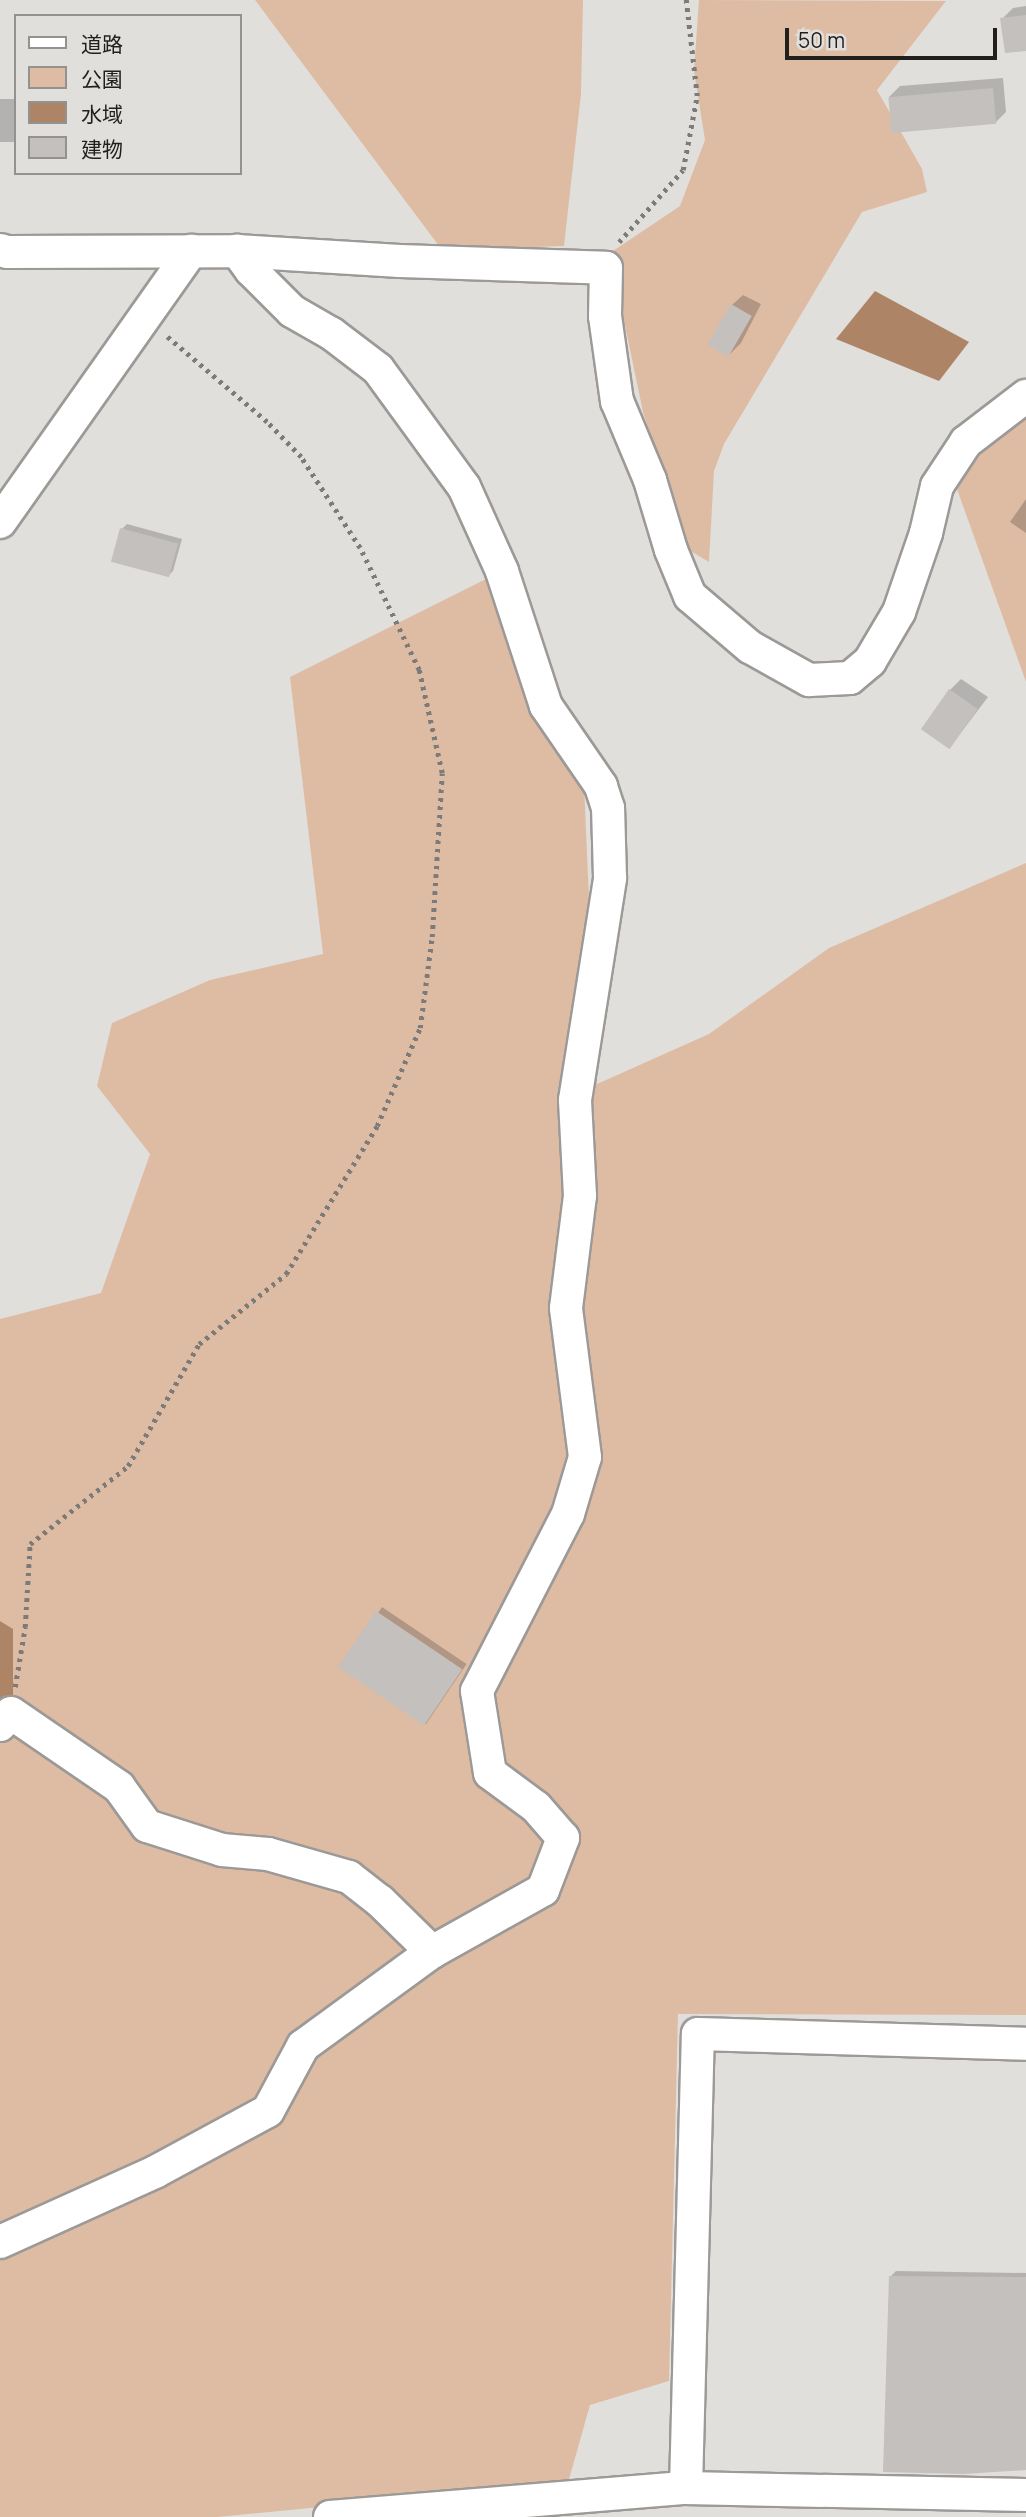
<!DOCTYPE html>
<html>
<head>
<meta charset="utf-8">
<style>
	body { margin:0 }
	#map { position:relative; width:1026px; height:2517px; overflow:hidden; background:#e1dfdc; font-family:Manrope,"Noto Sans JP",sans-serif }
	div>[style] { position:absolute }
	.green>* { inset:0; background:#debca4 }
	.water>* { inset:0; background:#ad8466 }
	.shadow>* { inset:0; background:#0003; transform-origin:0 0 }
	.building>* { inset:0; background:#c3c0be; transform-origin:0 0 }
	.path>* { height:4.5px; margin-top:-2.25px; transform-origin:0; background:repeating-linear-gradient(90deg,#7c7b79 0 3.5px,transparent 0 8.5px) }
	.roads { filter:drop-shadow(2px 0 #9c9997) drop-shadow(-2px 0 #9c9997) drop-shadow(0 2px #9c9997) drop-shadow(0 -2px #9c9997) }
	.minor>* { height:32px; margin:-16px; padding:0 16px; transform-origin:16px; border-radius:16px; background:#fff }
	span { translate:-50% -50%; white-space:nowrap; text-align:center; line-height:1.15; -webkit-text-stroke:5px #e1dfdc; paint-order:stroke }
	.legend { position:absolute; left:14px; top:14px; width:228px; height:161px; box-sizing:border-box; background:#e1dfdc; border:2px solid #949290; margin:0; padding:9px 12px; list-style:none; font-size:21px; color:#201f1e }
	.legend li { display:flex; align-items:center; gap:14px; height:35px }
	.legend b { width:35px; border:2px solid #949290 }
	.scale { position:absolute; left:785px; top:28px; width:212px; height:32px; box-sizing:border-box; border:4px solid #201f1e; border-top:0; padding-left:9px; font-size:21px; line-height:24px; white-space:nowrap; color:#201f1e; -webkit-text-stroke:5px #e1dfdc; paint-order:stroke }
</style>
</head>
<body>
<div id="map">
	<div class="green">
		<div style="clip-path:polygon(255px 0,583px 0,581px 94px,564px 246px,442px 250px)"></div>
		<div style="clip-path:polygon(699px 0,946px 1px,877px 90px,922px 169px,927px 192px,862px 212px,724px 444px,714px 471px,709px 562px,687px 549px,643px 412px,610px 253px,680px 206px,705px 140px,694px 71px)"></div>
		<div style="clip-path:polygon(1026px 400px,1026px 682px,957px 489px,994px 412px)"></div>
		<div style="clip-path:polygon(502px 571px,583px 761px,597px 1084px,709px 1034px,829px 948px,1026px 863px,1026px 2015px,678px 2014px,669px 2381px,590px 2405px,568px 2483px,217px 2517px,0 2517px,0 1319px,101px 1293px,150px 1154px,97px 1086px,112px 1023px,210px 980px,323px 954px,290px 677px)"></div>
	</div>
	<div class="water">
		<div style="clip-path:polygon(875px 291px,969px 342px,939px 381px,836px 339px)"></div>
		<div style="clip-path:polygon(0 1621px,13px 1629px,13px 1702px,0 1717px)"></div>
	</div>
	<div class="shadow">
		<div style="clip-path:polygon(1026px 6px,1026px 49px,1002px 19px,1013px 8px)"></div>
		<div style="clip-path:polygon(1003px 78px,1006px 112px,995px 123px,889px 97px,900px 86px)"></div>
		<div style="left:16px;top:99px;width:43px;height:16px;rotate:90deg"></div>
		<div style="clip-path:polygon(743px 295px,761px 304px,741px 343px,730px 354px,732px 305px)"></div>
		<div style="clip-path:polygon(1026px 499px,1026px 533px,1010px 522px)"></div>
		<div style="clip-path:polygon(127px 524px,182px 539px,173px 571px,168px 576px,122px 529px)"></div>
		<div style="clip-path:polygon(961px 679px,988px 697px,950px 747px,950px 690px)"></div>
		<div style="left:382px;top:1607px;width:102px;height:73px;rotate:34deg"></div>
		<div style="clip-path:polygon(896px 2271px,1026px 2273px,1026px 2469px,891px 2276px)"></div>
	</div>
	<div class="building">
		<div style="clip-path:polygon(1026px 15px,1026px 51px,1005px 53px,1000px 18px)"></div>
		<div style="left:993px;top:88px;width:36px;height:105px;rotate:85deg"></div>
		<div style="left:731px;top:304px;width:24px;height:47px;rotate:30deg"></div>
		<div style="left:120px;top:528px;width:60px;height:35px;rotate:15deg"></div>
		<div style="left:949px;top:689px;width:35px;height:49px;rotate:35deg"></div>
		<div style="left:376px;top:1611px;width:104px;height:68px;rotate:34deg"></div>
		<div style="clip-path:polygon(889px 2276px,1026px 2277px,1026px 2470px,963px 2474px,883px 2472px)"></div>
	</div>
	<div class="path">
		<div style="left:619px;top:242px;width:96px;rotate:-48.4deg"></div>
		<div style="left:683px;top:170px;width:75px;rotate:-79.3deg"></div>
		<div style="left:697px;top:96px;width:97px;rotate:-96.5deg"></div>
		<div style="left:15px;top:1687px;width:61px;rotate:-80.5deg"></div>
		<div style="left:25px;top:1627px;width:83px;rotate:-86.6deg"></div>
		<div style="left:30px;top:1544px;width:125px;rotate:-38.5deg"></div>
		<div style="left:128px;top:1466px;width:141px;rotate:-59.8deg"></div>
		<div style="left:199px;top:1344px;width:112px;rotate:-38.8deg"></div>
		<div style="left:286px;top:1274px;width:174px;rotate:-58.4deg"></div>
		<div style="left:377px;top:1126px;width:107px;rotate:-66.3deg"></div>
		<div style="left:420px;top:1028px;width:92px;rotate:-82.5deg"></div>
		<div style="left:432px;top:937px;width:164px;rotate:-86.5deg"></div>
		<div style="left:442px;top:773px;width:106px;rotate:-102.6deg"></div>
		<div style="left:419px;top:670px;width:136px;rotate:-115.8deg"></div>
		<div style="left:360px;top:548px;width:108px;rotate:-123deg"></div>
		<div style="left:301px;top:457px;width:49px;rotate:-134.2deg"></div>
		<div style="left:267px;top:422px;width:134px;rotate:-139.5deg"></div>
	</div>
	<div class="roads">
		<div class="minor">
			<div style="left:0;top:250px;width:7px;rotate:16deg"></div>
			<div style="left:7px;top:252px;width:230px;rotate:-0.2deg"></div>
			<div style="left:237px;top:251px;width:163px;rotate:3.5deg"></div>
			<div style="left:400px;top:261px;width:206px;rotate:1.9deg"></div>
			<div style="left:606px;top:268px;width:48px;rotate:91.2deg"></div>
			<div style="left:605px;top:316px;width:86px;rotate:82deg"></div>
			<div style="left:617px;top:401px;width:86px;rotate:67.3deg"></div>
			<div style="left:650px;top:480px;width:73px;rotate:73.3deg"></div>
			<div style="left:671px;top:550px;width:50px;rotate:67.6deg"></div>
			<div style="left:690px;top:596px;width:79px;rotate:40.4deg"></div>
			<div style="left:750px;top:647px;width:68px;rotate:29.2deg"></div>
			<div style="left:809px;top:680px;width:41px;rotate:-2.8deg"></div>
			<div style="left:850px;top:678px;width:26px;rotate:-40deg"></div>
			<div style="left:870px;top:661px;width:57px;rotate:-59.4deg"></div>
			<div style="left:899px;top:612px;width:83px;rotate:-71.1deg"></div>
			<div style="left:926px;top:533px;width:48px;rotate:-76.8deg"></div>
			<div style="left:937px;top:486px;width:53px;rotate:-56.6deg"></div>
			<div style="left:966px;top:442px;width:76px;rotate:-37.5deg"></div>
			<div style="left:0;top:522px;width:332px;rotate:-54.8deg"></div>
			<div style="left:0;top:1725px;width:16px;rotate:-47deg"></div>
			<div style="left:11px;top:1713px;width:131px;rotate:34.4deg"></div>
			<div style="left:119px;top:1787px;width:48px;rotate:54.3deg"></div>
			<div style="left:147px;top:1826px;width:79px;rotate:17.7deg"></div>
			<div style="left:222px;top:1850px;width:46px;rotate:5deg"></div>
			<div style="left:268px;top:1854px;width:84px;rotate:15.9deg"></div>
			<div style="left:349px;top:1877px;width:39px;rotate:38deg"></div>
			<div style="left:380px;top:1901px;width:73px;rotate:44.4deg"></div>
			<div style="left:0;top:2242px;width:170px;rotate:-24.3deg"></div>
			<div style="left:155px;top:2172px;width:128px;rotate:-28.4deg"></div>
			<div style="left:268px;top:2111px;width:74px;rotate:-61.7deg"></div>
			<div style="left:303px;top:2046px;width:160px;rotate:-36.1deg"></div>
			<div style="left:432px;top:1952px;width:127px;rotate:-29.2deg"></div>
			<div style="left:543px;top:1890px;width:56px;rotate:-69deg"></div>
			<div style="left:563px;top:1838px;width:41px;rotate:-131.1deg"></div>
			<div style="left:536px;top:1807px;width:57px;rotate:-143.5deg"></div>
			<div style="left:490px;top:1773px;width:83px;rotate:-99deg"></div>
			<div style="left:477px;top:1691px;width:199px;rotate:-62.8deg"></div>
			<div style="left:568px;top:1514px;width:59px;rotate:-73.4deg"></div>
			<div style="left:585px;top:1457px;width:150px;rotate:-97.3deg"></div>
			<div style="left:566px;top:1308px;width:113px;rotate:-82.9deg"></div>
			<div style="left:580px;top:1196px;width:96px;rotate:-93deg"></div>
			<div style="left:575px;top:1100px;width:225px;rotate:-81deg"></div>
			<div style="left:610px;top:878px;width:70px;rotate:-91.6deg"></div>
			<div style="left:608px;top:808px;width:23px;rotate:-108deg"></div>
			<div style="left:601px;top:786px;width:97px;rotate:-124.5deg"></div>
			<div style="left:546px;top:706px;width:142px;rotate:-108.1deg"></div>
			<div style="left:502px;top:571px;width:92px;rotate:-114.3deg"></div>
			<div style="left:464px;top:487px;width:146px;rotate:-126.1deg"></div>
			<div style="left:378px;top:369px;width:58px;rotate:-142.7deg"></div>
			<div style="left:332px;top:334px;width:46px;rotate:-150.1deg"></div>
			<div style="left:292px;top:311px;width:58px;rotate:-135deg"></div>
			<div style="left:251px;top:270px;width:24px;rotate:-126deg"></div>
			<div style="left:686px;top:2488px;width:454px;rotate:-88.5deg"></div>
			<div style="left:698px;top:2034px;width:328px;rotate:1.7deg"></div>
			<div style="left:330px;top:2517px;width:357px;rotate:-4.7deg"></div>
			<div style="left:686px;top:2488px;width:340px;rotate:1.2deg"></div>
		</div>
	</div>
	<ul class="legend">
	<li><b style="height:9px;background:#fff"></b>道路</li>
	<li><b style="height:19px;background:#debca4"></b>公園</li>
	<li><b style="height:19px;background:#ad8466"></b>水域</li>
	<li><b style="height:19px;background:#c3c0be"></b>建物</li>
	</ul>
	<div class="scale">50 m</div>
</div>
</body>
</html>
